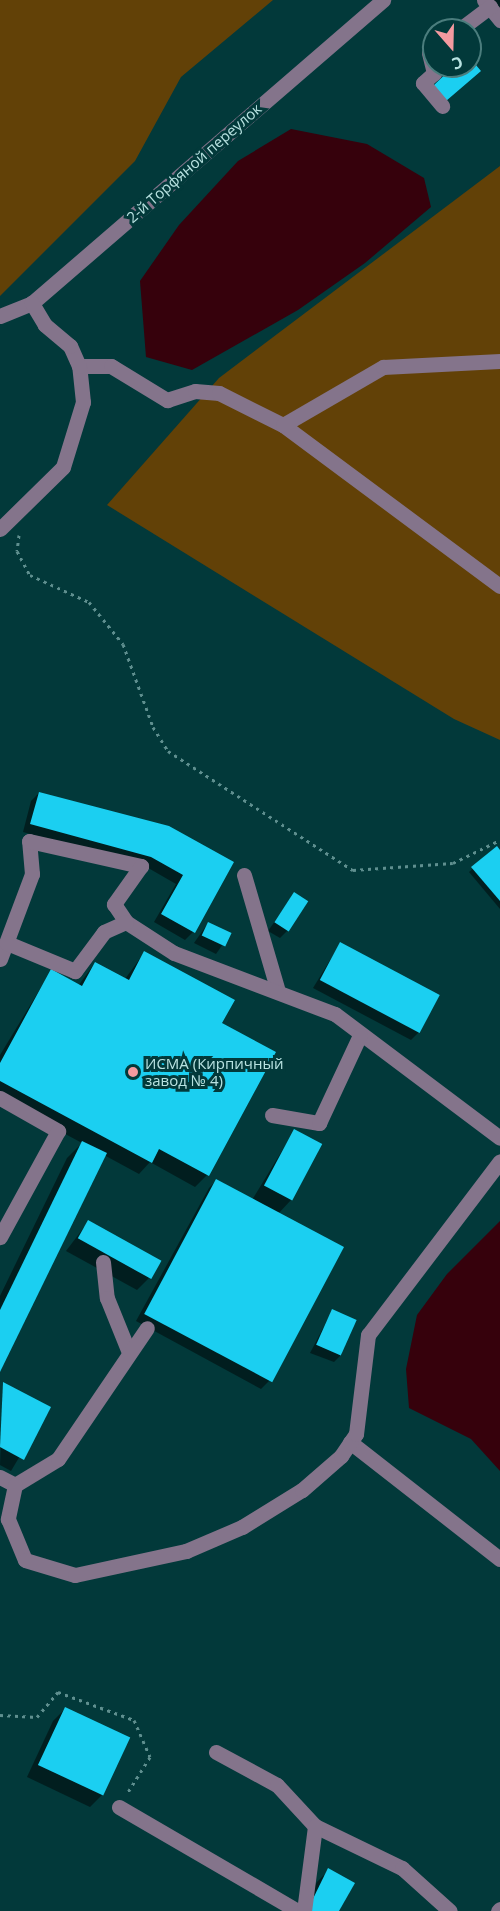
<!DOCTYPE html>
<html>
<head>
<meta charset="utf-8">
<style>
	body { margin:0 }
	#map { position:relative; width:500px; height:1911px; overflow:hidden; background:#02393a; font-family:"Open Sans",sans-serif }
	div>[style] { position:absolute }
	.green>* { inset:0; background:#624107 }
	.water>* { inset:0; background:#36010c }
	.shadow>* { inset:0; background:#0007 }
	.building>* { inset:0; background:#1bcff1; transform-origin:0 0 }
	.path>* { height:3px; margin-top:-1.5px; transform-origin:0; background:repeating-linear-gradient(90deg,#5f8f8f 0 3px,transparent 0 7.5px) }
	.minor>* { height:15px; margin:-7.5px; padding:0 7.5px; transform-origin:7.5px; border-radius:7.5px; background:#84748b }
	.dots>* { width:16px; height:16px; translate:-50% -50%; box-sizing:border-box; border:3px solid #02393a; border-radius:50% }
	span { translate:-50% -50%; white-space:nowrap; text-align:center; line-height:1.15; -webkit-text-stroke:6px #02393a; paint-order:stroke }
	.street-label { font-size:15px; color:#b8e2e1 }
	.poi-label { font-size:15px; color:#b8e2e1 }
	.left { translate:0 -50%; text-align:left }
	.north { position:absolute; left:422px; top:18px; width:60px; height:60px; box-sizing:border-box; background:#02393a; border:2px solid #4b7d7d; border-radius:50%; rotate:160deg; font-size:16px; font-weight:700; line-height:24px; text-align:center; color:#b8e2e1 }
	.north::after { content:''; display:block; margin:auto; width:21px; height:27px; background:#f49aa0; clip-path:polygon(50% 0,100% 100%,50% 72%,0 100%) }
</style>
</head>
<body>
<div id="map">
	<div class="green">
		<div style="clip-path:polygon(0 0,273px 0,181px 77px,135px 161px,0 296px)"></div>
		<div style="clip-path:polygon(500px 166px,500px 740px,454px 719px,107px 505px,219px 378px)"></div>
	</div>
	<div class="water">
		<div style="clip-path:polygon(291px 129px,367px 144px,424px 178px,431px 207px,365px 263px,298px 310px,192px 370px,146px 357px,140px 281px,179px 225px,238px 161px)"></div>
		<div style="clip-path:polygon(500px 1221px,500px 1471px,471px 1439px,409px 1408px,406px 1369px,417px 1315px,447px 1274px)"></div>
	</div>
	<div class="shadow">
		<div style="clip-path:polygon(484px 0,500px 0,500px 20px)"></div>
		<div style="clip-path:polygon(470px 60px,479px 71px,447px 75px,439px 66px,470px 66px)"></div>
		<div style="clip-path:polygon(39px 793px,232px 863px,193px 932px,185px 940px,154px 922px,176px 884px,143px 865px,23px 832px,31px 801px)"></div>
		<div style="clip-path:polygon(496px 848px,500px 852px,500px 909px,469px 872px)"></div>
		<div style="clip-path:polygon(294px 894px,288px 930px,280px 938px,268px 931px)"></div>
		<div style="clip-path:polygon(208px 923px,230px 934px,216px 954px,194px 943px)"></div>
		<div style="clip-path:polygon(340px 944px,419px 1032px,411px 1040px,313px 988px)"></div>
		<div style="clip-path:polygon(144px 953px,220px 1024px,207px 1175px,195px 1187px,150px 1162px,139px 1174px,104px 1155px,0 1368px,0 1296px,67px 1158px,82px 1143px,0 1099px,0 1055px,51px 971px,78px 986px,95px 963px,125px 979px)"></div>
		<div style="clip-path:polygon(294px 1131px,291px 1200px,278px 1214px,269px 1381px,261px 1389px,136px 1321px,209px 1188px,217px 1180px,252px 1200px)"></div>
		<div style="clip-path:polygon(88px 1222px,149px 1278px,137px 1290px,66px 1251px)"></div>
		<div style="clip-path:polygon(332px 1311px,342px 1354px,334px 1362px,310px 1353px)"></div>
		<div style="clip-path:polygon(3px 1383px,49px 1407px,11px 1471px,0 1465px)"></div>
		<div style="clip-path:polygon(65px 1709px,102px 1795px,90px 1807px,27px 1777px,53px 1721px)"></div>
		<div style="clip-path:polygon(329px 1870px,338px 1911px,300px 1911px,317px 1882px)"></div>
	</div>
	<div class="building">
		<div style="clip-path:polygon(470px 58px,481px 71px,446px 101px,433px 86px,454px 66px,470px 66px)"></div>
		<div style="clip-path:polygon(39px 792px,169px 826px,234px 862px,195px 933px,161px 914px,183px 875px,151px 857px,30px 824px)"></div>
		<div style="clip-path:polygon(497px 846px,500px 850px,500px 901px,471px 867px)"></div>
		<div style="left:294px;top:892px;width:17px;height:36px;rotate:33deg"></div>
		<div style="left:208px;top:922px;width:26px;height:15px;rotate:25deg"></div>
		<div style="left:340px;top:942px;width:113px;height:43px;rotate:28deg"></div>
		<div style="clip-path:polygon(144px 951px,235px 1000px,222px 1023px,276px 1052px,209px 1176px,159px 1149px,152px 1163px,0 1081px,0 1063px,51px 969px,82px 986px,95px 962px,129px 980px)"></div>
		<div style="left:294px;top:1129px;width:32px;height:64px;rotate:28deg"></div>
		<div style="clip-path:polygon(82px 1141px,107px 1153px,0 1372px,0 1310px)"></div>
		<div style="left:216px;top:1179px;width:145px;height:153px;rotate:28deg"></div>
		<div style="left:88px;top:1220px;width:84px;height:21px;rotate:29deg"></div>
		<div style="left:332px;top:1309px;width:27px;height:39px;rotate:24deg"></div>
		<div style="clip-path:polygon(3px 1382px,51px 1407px,24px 1460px,0 1447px)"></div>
		<div style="left:65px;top:1707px;width:72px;height:64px;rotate:25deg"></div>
		<div style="clip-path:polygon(328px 1868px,355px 1883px,339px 1911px,307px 1911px)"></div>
	</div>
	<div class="path">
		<div style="left:19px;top:535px;width:16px;rotate:97deg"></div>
		<div style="left:17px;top:551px;width:27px;rotate:62deg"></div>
		<div style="left:30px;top:575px;width:65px;rotate:24.6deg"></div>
		<div style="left:89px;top:602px;width:54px;rotate:51deg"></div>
		<div style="left:123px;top:644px;width:88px;rotate:70.1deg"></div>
		<div style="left:153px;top:727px;width:28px;rotate:58deg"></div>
		<div style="left:168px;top:751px;width:220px;rotate:32.8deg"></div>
		<div style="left:353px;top:870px;width:100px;rotate:-4deg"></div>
		<div style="left:453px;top:863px;width:52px;rotate:-26.1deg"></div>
		<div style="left:0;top:1715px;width:37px;rotate:3deg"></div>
		<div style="left:37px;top:1717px;width:33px;rotate:-50deg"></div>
		<div style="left:58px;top:1692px;width:81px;rotate:20.2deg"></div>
		<div style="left:134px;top:1720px;width:40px;rotate:66.6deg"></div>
		<div style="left:150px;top:1757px;width:41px;rotate:122.2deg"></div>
	</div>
	<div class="minor">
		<div style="left:484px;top:0;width:26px;rotate:51deg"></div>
		<div style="left:459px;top:30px;width:39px;rotate:-37deg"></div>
		<div style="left:434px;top:49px;width:6px;rotate:141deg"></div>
		<div style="left:429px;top:53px;width:21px;rotate:76deg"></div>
		<div style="left:434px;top:73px;width:15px;rotate:138deg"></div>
		<div style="left:423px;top:83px;width:30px;rotate:50deg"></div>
		<div style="left:0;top:316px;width:35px;rotate:-22deg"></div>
		<div style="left:32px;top:303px;width:464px;rotate:-40.8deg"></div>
		<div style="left:79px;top:366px;width:32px"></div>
		<div style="left:111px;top:366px;width:66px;rotate:31.3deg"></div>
		<div style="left:167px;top:400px;width:29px;rotate:-18deg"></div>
		<div style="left:195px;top:391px;width:24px;rotate:5deg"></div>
		<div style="left:219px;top:393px;width:72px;rotate:26.6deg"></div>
		<div style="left:283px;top:425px;width:270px;rotate:36.6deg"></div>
		<div style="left:283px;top:425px;width:116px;rotate:-30.1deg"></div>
		<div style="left:383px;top:367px;width:117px;rotate:-2.9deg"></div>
		<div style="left:0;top:529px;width:88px;rotate:-44.5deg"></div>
		<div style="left:63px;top:467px;width:68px;rotate:-72.9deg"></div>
		<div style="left:83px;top:402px;width:36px;rotate:-96deg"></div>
		<div style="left:79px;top:366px;width:22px;rotate:-114deg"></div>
		<div style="left:70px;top:346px;width:33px;rotate:-140deg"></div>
		<div style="left:45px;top:325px;width:26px;rotate:-121deg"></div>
		<div style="left:244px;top:875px;width:121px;rotate:73.7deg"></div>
		<div style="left:126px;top:922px;width:57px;rotate:32.9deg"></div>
		<div style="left:174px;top:953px;width:172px;rotate:20.8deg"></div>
		<div style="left:335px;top:1014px;width:206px;rotate:36.9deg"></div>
		<div style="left:0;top:959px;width:91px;rotate:-69.4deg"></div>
		<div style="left:32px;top:874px;width:33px;rotate:-95deg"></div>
		<div style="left:29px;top:841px;width:115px;rotate:12.6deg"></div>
		<div style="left:141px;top:866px;width:47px;rotate:125.4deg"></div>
		<div style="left:114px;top:904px;width:22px;rotate:56deg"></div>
		<div style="left:126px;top:922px;width:24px;rotate:156deg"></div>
		<div style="left:104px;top:932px;width:49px;rotate:126.6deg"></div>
		<div style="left:75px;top:971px;width:74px;rotate:-157.6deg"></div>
		<div style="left:0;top:1098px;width:67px;rotate:29.6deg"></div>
		<div style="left:58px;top:1131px;width:121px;rotate:118.7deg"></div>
		<div style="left:272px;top:1115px;width:48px;rotate:9.7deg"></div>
		<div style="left:319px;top:1123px;width:97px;rotate:-65deg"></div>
		<div style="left:103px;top:1262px;width:36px;rotate:84deg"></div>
		<div style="left:107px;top:1298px;width:56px;rotate:68deg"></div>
		<div style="left:350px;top:1442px;width:190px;rotate:38deg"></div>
		<div style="left:0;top:1477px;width:17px;rotate:28deg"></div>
		<div style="left:15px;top:1485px;width:50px;rotate:-31.2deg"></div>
		<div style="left:58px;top:1459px;width:158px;rotate:-55.8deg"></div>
		<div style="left:15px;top:1485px;width:35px;rotate:102deg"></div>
		<div style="left:8px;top:1519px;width:44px;rotate:67.5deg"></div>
		<div style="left:25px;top:1560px;width:52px;rotate:16.7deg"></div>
		<div style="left:75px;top:1575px;width:114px;rotate:-12.2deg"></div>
		<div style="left:186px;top:1551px;width:61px;rotate:-23.2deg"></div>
		<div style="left:242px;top:1527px;width:70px;rotate:-31.7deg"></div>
		<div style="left:302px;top:1490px;width:52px;rotate:-41.1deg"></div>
		<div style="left:341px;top:1456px;width:27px;rotate:-56deg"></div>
		<div style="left:356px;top:1434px;width:100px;rotate:-83.1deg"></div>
		<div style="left:368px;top:1335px;width:218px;rotate:-52.8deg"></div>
		<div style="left:216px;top:1752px;width:69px;rotate:28.4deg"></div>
		<div style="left:277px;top:1785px;width:56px;rotate:47.2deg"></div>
		<div style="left:315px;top:1826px;width:97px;rotate:25.8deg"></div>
		<div style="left:402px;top:1868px;width:64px;rotate:41.9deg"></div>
		<div style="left:119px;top:1807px;width:207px;rotate:30.2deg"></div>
		<div style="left:304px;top:1911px;width:86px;rotate:-82.6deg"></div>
		<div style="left:498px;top:1911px;width:3px;rotate:-45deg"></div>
	</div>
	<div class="dots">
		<div style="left:133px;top:1072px;background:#f49aa0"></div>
	</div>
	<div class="street-label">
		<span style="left:194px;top:163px;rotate:-41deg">2-й Торфяной переулок</span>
	</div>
	<div class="poi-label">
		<span class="left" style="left:145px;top:1072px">ИСМА (Кирпичный<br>завод № 4)</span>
	</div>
	<div class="north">С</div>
</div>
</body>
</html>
